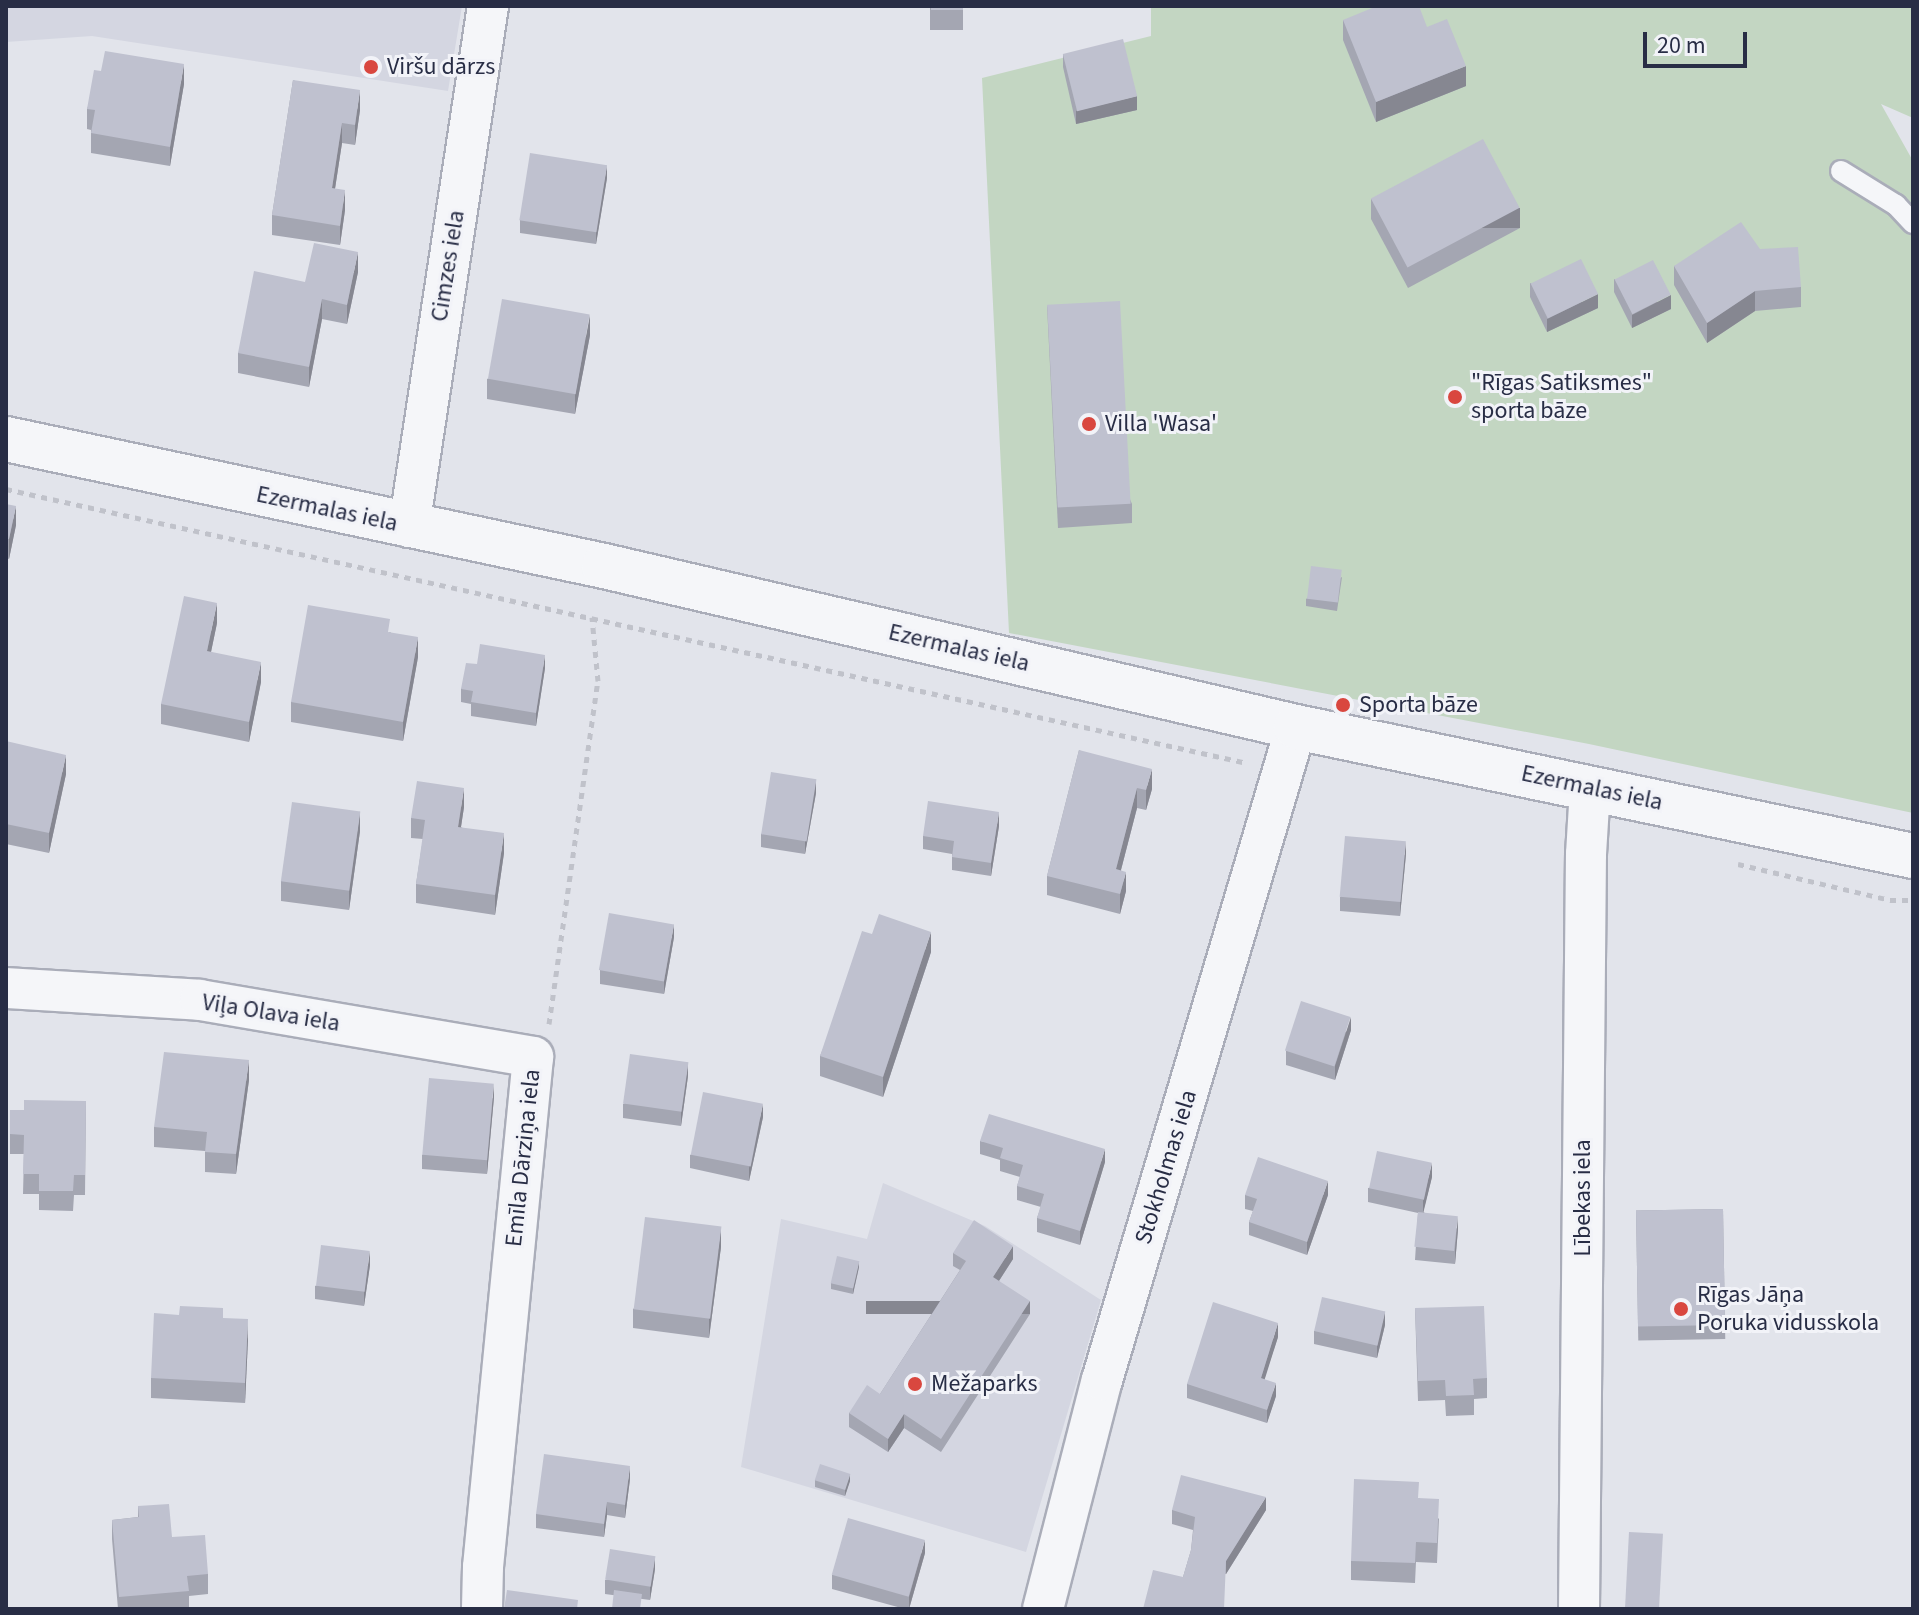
<!DOCTYPE html>
<html>
<head>
<meta charset="utf-8">
<style>
	body { margin:0 }
	#map { position:relative; width:1919px; height:1615px; overflow:hidden; background:#e2e4eb; font-family:"Source Sans 3",sans-serif }
	div>[style] { position:absolute }
	.built>* { inset:0; background:#d4d6e1 }
	.green>* { inset:0; background:#c3d6c2 }
	.path>* { height:5px; margin-top:-2.5px; transform-origin:0; background:repeating-linear-gradient(90deg,#c0c2ca 0 6px,transparent 0 12px) }
	.roads { filter:drop-shadow(2px 0 #aaadb9) drop-shadow(-2px 0 #aaadb9) drop-shadow(0 2px #aaadb9) drop-shadow(0 -2px #aaadb9) }
	.service>* { height:20px; margin:-10px; padding:0 10px; transform-origin:10px; border-radius:10px; background:#f5f6f9 }
	.minor>* { height:40px; margin:-20px; padding:0 20px; transform-origin:20px; border-radius:20px; background:#f5f6f9 }
	.tertiary>* { height:44px; margin:-22px; padding:0 22px; transform-origin:22px; border-radius:22px; background:#f5f6f9 }
	.wall>* { inset:0; background:#a4a6b2; transform-origin:0 0 }
	.shaded-wall>* { inset:0; background:#868791; transform-origin:0 0 }
	.building>* { inset:0; background:#bfc1cf; transform-origin:0 0 }
	.dots>* { width:22px; height:22px; translate:-50% -50%; box-sizing:border-box; border:4px solid #f2f3f8; border-radius:50% }
	span { translate:-50% -50%; white-space:nowrap; text-align:center; line-height:1.15; -webkit-text-stroke:6px #f2f3f8; paint-order:stroke }
	.poi-label { font-size:24px; color:#282d45 }
	.left { translate:0 -50%; text-align:left }
	.street-label { font-size:24px; color:#282d45 }
	.frame { position:absolute; inset:0; border:8px solid #282d45; pointer-events:none }
	.scale { position:absolute; left:1643px; top:32px; width:104px; height:36px; box-sizing:border-box; border:4px solid #282d45; border-top:0; padding-left:10px; font-size:24px; line-height:28px; white-space:nowrap; color:#282d45; -webkit-text-stroke:6px #f2f3f8; paint-order:stroke }
</style>
</head>
<body>
<div id="map">
	<div class="built">
		<div style="clip-path:polygon(6px 6px,462px 6px,448px 91px,92px 36px,6px 42px)"></div>
		<div style="clip-path:polygon(883px 1183px,985px 1226px,1101px 1300px,1026px 1552px,741px 1467px,781px 1219px,867px 1239px)"></div>
	</div>
	<div class="green">
		<div style="clip-path:polygon(1151px 6px,1913px 6px,1913px 118px,1881px 104px,1913px 161px,1913px 813px,1589px 744px,1009px 633px,982px 78px,1151px 36px)"></div>
	</div>
	<div class="path">
		<div style="left:6px;top:489px;width:1271px;rotate:12.45deg"></div>
		<div style="left:1738px;top:864px;width:156px;rotate:13.3deg"></div>
		<div style="left:1890px;top:900px;width:23px"></div>
		<div style="left:549px;top:1024px;width:346px;rotate:-81.9deg"></div>
		<div style="left:598px;top:681px;width:64px;rotate:-95.4deg"></div>
	</div>
	<div class="roads">
		<div class="service">
			<div style="left:1841px;top:171px;width:65px;rotate:31.7deg"></div>
			<div style="left:1896px;top:205px;width:25px;rotate:47deg"></div>
		</div>
		<div class="minor">
			<div style="left:409px;top:527px;width:527px;rotate:-81.38deg"></div>
			<div style="left:6px;top:988px;width:194px;rotate:3.5deg"></div>
			<div style="left:200px;top:1000px;width:338px;rotate:9.7deg"></div>
			<div style="left:533px;top:1057px;width:512px;rotate:95.6deg"></div>
			<div style="left:483px;top:1567px;width:42px;rotate:91.4deg"></div>
			<div style="left:1043px;top:1609px;width:236px;rotate:-75.6deg"></div>
			<div style="left:1102px;top:1380px;width:681px;rotate:-73.45deg"></div>
			<div style="left:1579px;top:1609px;width:755px;rotate:-89.47deg"></div>
			<div style="left:1586px;top:854px;width:66px;rotate:-86.5deg"></div>
		</div>
		<div class="tertiary">
			<div style="left:6px;top:439px;width:611px;rotate:11.99deg"></div>
			<div style="left:604px;top:566px;width:710px;rotate:13.1deg"></div>
			<div style="left:1296px;top:727px;width:630px;rotate:11.81deg"></div>
		</div>
	</div>
	<div class="wall">
		<div style="left:930px;top:6px;width:33px;height:24px"></div>
		<div style="clip-path:polygon(1343px 20px,1427px 27px,1466px 86px,1376px 122px,1343px 40px)"></div>
		<div style="clip-path:polygon(1063px 54px,1137px 110px,1076px 124px,1063px 67px)"></div>
		<div style="clip-path:polygon(101px 71px,184px 84px,170px 166px,91px 153px,91px 130px,87px 129px,87px 109px)"></div>
		<div style="clip-path:polygon(293px 80px,360px 110px,355px 145px,342px 143px,335px 189px,345px 210px,340px 245px,272px 235px,272px 215px)"></div>
		<div style="clip-path:polygon(607px 178px,596px 244px,520px 233px,520px 220px)"></div>
		<div style="clip-path:polygon(1371px 199px,1520px 228px,1408px 288px,1371px 219px)"></div>
		<div style="clip-path:polygon(1760px 249px,1801px 287px,1801px 307px,1755px 311px,1707px 343px,1674px 285px,1674px 266px)"></div>
		<div style="clip-path:polygon(358px 272px,347px 324px,322px 319px,309px 387px,238px 373px,238px 353px,305px 282px)"></div>
		<div style="clip-path:polygon(1614px 279px,1671px 309px,1632px 328px,1614px 292px)"></div>
		<div style="clip-path:polygon(1530px 283px,1598px 308px,1547px 332px,1530px 297px)"></div>
		<div style="clip-path:polygon(1047px 305px,1132px 504px,1132px 523px,1058px 528px)"></div>
		<div style="clip-path:polygon(590px 335px,575px 414px,487px 399px,487px 379px)"></div>
		<div style="clip-path:polygon(6px 504px,16px 525px,9px 559px,6px 558px)"></div>
		<div style="clip-path:polygon(1342px 577px,1337px 611px,1306px 606px,1306px 599px)"></div>
		<div style="clip-path:polygon(217px 623px,211px 652px,261px 682px,249px 742px,161px 724px,161px 704px)"></div>
		<div style="clip-path:polygon(390px 632px,418px 657px,403px 741px,291px 722px,291px 702px)"></div>
		<div style="clip-path:polygon(477px 664px,545px 668px,536px 726px,471px 716px,471px 704px,461px 702px,461px 689px)"></div>
		<div style="clip-path:polygon(6px 741px,66px 774px,49px 853px,6px 844px)"></div>
		<div style="clip-path:polygon(1079px 750px,1152px 789px,1146px 810px,1137px 808px,1121px 870px,1126px 891px,1120px 914px,1047px 895px,1047px 876px)"></div>
		<div style="clip-path:polygon(816px 793px,805px 854px,761px 847px,761px 834px)"></div>
		<div style="clip-path:polygon(464px 807px,461px 827px,504px 853px,495px 915px,416px 903px,416px 884px,423px 839px,411px 838px,411px 818px)"></div>
		<div style="clip-path:polygon(999px 826px,991px 876px,952px 870px,952px 854px,923px 849px,923px 836px)"></div>
		<div style="clip-path:polygon(360px 831px,349px 910px,281px 901px,281px 881px)"></div>
		<div style="clip-path:polygon(1406px 854px,1400px 916px,1340px 911px,1340px 897px)"></div>
		<div style="clip-path:polygon(872px 934px,931px 952px,883px 1097px,820px 1076px,820px 1056px)"></div>
		<div style="clip-path:polygon(674px 937px,664px 994px,600px 984px,600px 970px)"></div>
		<div style="clip-path:polygon(1351px 1030px,1335px 1080px,1286px 1065px,1286px 1051px)"></div>
		<div style="clip-path:polygon(688px 1076px,681px 1126px,623px 1118px,623px 1104px)"></div>
		<div style="clip-path:polygon(249px 1080px,236px 1174px,205px 1172px,205px 1151px,154px 1147px,154px 1127px)"></div>
		<div style="clip-path:polygon(494px 1097px,487px 1174px,422px 1169px,422px 1155px)"></div>
		<div style="clip-path:polygon(86px 1101px,85px 1195px,74px 1195px,73px 1211px,39px 1210px,39px 1194px,23px 1194px,24px 1154px,10px 1154px,10px 1110px,24px 1110px)"></div>
		<div style="clip-path:polygon(763px 1117px,749px 1181px,690px 1168px,690px 1155px)"></div>
		<div style="clip-path:polygon(980px 1141px,1105px 1162px,1080px 1245px,1037px 1232px,1037px 1218px,1041px 1207px,1017px 1200px,1017px 1186px,1020px 1177px,1000px 1171px,1000px 1160px,980px 1154px)"></div>
		<div style="clip-path:polygon(1432px 1177px,1423px 1212px,1458px 1229px,1455px 1264px,1415px 1260px,1418px 1213px,1368px 1202px,1368px 1188px)"></div>
		<div style="clip-path:polygon(1245px 1195px,1328px 1195px,1307px 1255px,1249px 1235px,1249px 1222px,1253px 1211px,1245px 1209px)"></div>
		<div style="left:1723px;top:1209px;width:130px;height:87px;rotate:89deg"></div>
		<div style="clip-path:polygon(721px 1247px,709px 1338px,633px 1328px,633px 1309px)"></div>
		<div style="clip-path:polygon(953px 1253px,1013px 1259px,999px 1281px,1030px 1314px,941px 1452px,904px 1428px,888px 1452px,849px 1427px,849px 1413px,880px 1394px,960px 1270px,953px 1266px)"></div>
		<div style="clip-path:polygon(370px 1265px,364px 1306px,315px 1299px,315px 1286px)"></div>
		<div style="clip-path:polygon(859px 1267px,853px 1294px,831px 1289px,831px 1283px)"></div>
		<div style="clip-path:polygon(1415px 1308px,1487px 1378px,1487px 1398px,1474px 1399px,1474px 1415px,1446px 1416px,1445px 1400px,1418px 1401px)"></div>
		<div style="clip-path:polygon(223px 1318px,248px 1339px,245px 1403px,151px 1398px,151px 1378px)"></div>
		<div style="clip-path:polygon(1385px 1325px,1377px 1358px,1314px 1344px,1314px 1331px)"></div>
		<div style="clip-path:polygon(1278px 1337px,1264px 1379px,1276px 1396px,1267px 1423px,1187px 1398px,1187px 1384px)"></div>
		<div style="clip-path:polygon(630px 1479px,625px 1518px,607px 1515px,604px 1537px,536px 1528px,536px 1514px)"></div>
		<div style="clip-path:polygon(815px 1480px,850px 1481px,845px 1496px,815px 1487px)"></div>
		<div style="clip-path:polygon(1419px 1498px,1439px 1519px,1437px 1563px,1416px 1562px,1415px 1583px,1351px 1580px,1351px 1561px)"></div>
		<div style="clip-path:polygon(138px 1506px,172px 1537px,208px 1574px,208px 1594px,189px 1596px,189px 1609px,118px 1609px,112px 1539px,112px 1520px,138px 1517px)"></div>
		<div style="clip-path:polygon(1172px 1510px,1266px 1510px,1226px 1574px,1183px 1577px,1191px 1550px,1193px 1530px,1172px 1524px)"></div>
		<div style="clip-path:polygon(925px 1553px,909px 1609px,905px 1609px,832px 1589px,832px 1575px)"></div>
		<div style="clip-path:polygon(655px 1569px,650px 1600px,605px 1594px,605px 1580px)"></div>
	</div>
	<div class="shaded-wall">
		<div style="clip-path:polygon(184px 64px,184px 84px,170px 166px,170px 147px)"></div>
		<div style="clip-path:polygon(1466px 66px,1466px 86px,1376px 122px,1376px 102px)"></div>
		<div style="clip-path:polygon(360px 90px,360px 110px,355px 145px,355px 125px)"></div>
		<div style="clip-path:polygon(1137px 96px,1137px 110px,1076px 124px,1076px 111px)"></div>
		<div style="clip-path:polygon(342px 123px,342px 143px,332px 208px,332px 188px)"></div>
		<div style="clip-path:polygon(607px 165px,607px 178px,596px 244px,596px 231px)"></div>
		<div style="clip-path:polygon(345px 190px,345px 210px,340px 245px,340px 226px)"></div>
		<div style="left:1520px;top:208px;width:20px;height:127px;rotate:90deg"></div>
		<div style="clip-path:polygon(358px 252px,358px 272px,347px 324px,347px 305px)"></div>
		<div style="clip-path:polygon(1755px 291px,1755px 311px,1707px 343px,1707px 323px)"></div>
		<div style="clip-path:polygon(1598px 294px,1598px 308px,1547px 332px,1547px 319px)"></div>
		<div style="clip-path:polygon(1671px 295px,1671px 309px,1632px 328px,1632px 315px)"></div>
		<div style="clip-path:polygon(322px 299px,322px 319px,309px 387px,309px 367px)"></div>
		<div style="clip-path:polygon(590px 315px,590px 335px,575px 414px,575px 395px)"></div>
		<div style="clip-path:polygon(16px 506px,16px 525px,9px 559px,9px 539px)"></div>
		<div style="clip-path:polygon(217px 603px,217px 623px,207px 671px,207px 651px)"></div>
		<div style="clip-path:polygon(418px 637px,418px 657px,403px 741px,403px 722px)"></div>
		<div style="clip-path:polygon(545px 655px,545px 668px,536px 726px,536px 713px)"></div>
		<div style="clip-path:polygon(261px 662px,261px 682px,249px 742px,249px 722px)"></div>
		<div style="clip-path:polygon(66px 755px,66px 774px,49px 853px,49px 833px)"></div>
		<div style="clip-path:polygon(1152px 769px,1152px 789px,1146px 810px,1146px 790px)"></div>
		<div style="clip-path:polygon(816px 779px,816px 793px,805px 854px,805px 841px)"></div>
		<div style="clip-path:polygon(464px 788px,464px 807px,458px 846px,458px 827px)"></div>
		<div style="clip-path:polygon(1137px 788px,1137px 808px,1116px 889px,1116px 869px)"></div>
		<div style="clip-path:polygon(360px 811px,360px 831px,349px 910px,349px 890px)"></div>
		<div style="clip-path:polygon(999px 812px,999px 826px,991px 876px,991px 863px)"></div>
		<div style="clip-path:polygon(504px 833px,504px 853px,495px 915px,495px 895px)"></div>
		<div style="clip-path:polygon(1406px 841px,1406px 854px,1400px 916px,1400px 902px)"></div>
		<div style="clip-path:polygon(1126px 872px,1126px 891px,1120px 914px,1120px 894px)"></div>
		<div style="clip-path:polygon(674px 924px,674px 937px,664px 994px,664px 981px)"></div>
		<div style="clip-path:polygon(931px 932px,931px 952px,883px 1097px,883px 1077px)"></div>
		<div style="clip-path:polygon(1351px 1017px,1351px 1030px,1335px 1080px,1335px 1066px)"></div>
		<div style="clip-path:polygon(249px 1060px,249px 1080px,236px 1174px,236px 1154px)"></div>
		<div style="clip-path:polygon(688px 1062px,688px 1076px,681px 1126px,681px 1113px)"></div>
		<div style="clip-path:polygon(494px 1084px,494px 1097px,487px 1174px,487px 1161px)"></div>
		<div style="clip-path:polygon(763px 1104px,763px 1117px,749px 1181px,749px 1168px)"></div>
		<div style="clip-path:polygon(1105px 1149px,1105px 1162px,1080px 1245px,1080px 1231px)"></div>
		<div style="clip-path:polygon(1432px 1163px,1432px 1177px,1423px 1214px,1423px 1201px)"></div>
		<div style="clip-path:polygon(1328px 1181px,1328px 1195px,1307px 1255px,1307px 1242px)"></div>
		<div style="clip-path:polygon(1458px 1216px,1458px 1229px,1455px 1264px,1455px 1250px)"></div>
		<div style="clip-path:polygon(721px 1227px,721px 1247px,709px 1338px,709px 1319px)"></div>
		<div style="clip-path:polygon(1013px 1246px,1013px 1259px,993px 1290px,993px 1277px)"></div>
		<div style="clip-path:polygon(370px 1251px,370px 1265px,364px 1306px,364px 1293px)"></div>
		<div style="clip-path:polygon(859px 1261px,859px 1267px,853px 1294px,853px 1288px)"></div>
		<div style="left:1030px;top:1301px;width:13px;height:164px;rotate:90deg"></div>
		<div style="clip-path:polygon(1385px 1311px,1385px 1325px,1377px 1358px,1377px 1344px)"></div>
		<div style="clip-path:polygon(248px 1319px,248px 1339px,245px 1403px,245px 1383px)"></div>
		<div style="clip-path:polygon(1278px 1323px,1278px 1337px,1261px 1391px,1261px 1378px)"></div>
		<div style="clip-path:polygon(1276px 1383px,1276px 1396px,1267px 1423px,1267px 1410px)"></div>
		<div style="clip-path:polygon(904px 1414px,904px 1428px,888px 1452px,888px 1439px)"></div>
		<div style="clip-path:polygon(630px 1466px,630px 1479px,625px 1518px,625px 1505px)"></div>
		<div style="clip-path:polygon(850px 1474px,850px 1481px,845px 1496px,845px 1489px)"></div>
		<div style="clip-path:polygon(1266px 1497px,1266px 1510px,1226px 1574px,1226px 1561px)"></div>
		<div style="clip-path:polygon(607px 1502px,607px 1515px,604px 1537px,604px 1524px)"></div>
		<div style="clip-path:polygon(925px 1540px,925px 1553px,909px 1609px,909px 1597px)"></div>
		<div style="clip-path:polygon(655px 1556px,655px 1569px,650px 1600px,650px 1587px)"></div>
	</div>
	<div class="building">
		<div style="left:931px;top:6px;width:32px;height:4px"></div>
		<div style="clip-path:polygon(1377px 6px,1419px 6px,1427px 27px,1447px 19px,1466px 66px,1376px 102px,1343px 20px)"></div>
		<div style="left:1123px;top:39px;width:59px;height:62px;rotate:76deg"></div>
		<div style="clip-path:polygon(105px 51px,184px 64px,170px 147px,91px 133px,95px 110px,87px 109px,94px 70px,101px 71px)"></div>
		<div style="clip-path:polygon(293px 80px,360px 90px,355px 125px,342px 123px,332px 188px,345px 190px,340px 226px,272px 215px)"></div>
		<div style="left:1483px;top:139px;width:78px;height:127px;rotate:62deg"></div>
		<div style="left:530px;top:153px;width:78px;height:68px;rotate:9deg"></div>
		<div style="clip-path:polygon(1741px 222px,1760px 249px,1798px 247px,1801px 287px,1755px 291px,1707px 323px,1674px 266px)"></div>
		<div style="clip-path:polygon(314px 243px,358px 252px,347px 305px,322px 299px,309px 367px,238px 353px,254px 271px,305px 282px)"></div>
		<div style="left:1581px;top:259px;width:39px;height:56px;rotate:64deg"></div>
		<div style="left:1653px;top:260px;width:39px;height:43px;rotate:63deg"></div>
		<div style="left:502px;top:299px;width:89px;height:81px;rotate:10deg"></div>
		<div style="left:1120px;top:301px;width:203px;height:73px;rotate:87deg"></div>
		<div style="clip-path:polygon(6px 504px,16px 506px,9px 539px,6px 539px)"></div>
		<div style="left:1311px;top:566px;width:31px;height:33px;rotate:7deg"></div>
		<div style="clip-path:polygon(184px 596px,217px 603px,207px 651px,261px 662px,249px 722px,161px 704px)"></div>
		<div style="clip-path:polygon(308px 605px,390px 619px,388px 632px,418px 637px,403px 722px,291px 702px)"></div>
		<div style="clip-path:polygon(480px 644px,545px 655px,536px 713px,471px 702px,473px 691px,461px 689px,466px 663px,477px 664px)"></div>
		<div style="clip-path:polygon(6px 741px,66px 755px,49px 833px,6px 824px)"></div>
		<div style="clip-path:polygon(1079px 750px,1152px 769px,1146px 790px,1137px 788px,1116px 869px,1126px 872px,1120px 894px,1047px 876px)"></div>
		<div style="left:771px;top:772px;width:46px;height:63px;rotate:9deg"></div>
		<div style="clip-path:polygon(417px 781px,464px 788px,458px 827px,504px 833px,495px 895px,416px 884px,425px 820px,411px 818px)"></div>
		<div style="clip-path:polygon(928px 801px,999px 812px,991px 863px,952px 857px,954px 841px,923px 836px)"></div>
		<div style="left:292px;top:802px;width:69px;height:80px;rotate:8deg"></div>
		<div style="left:1345px;top:836px;width:61px;height:61px;rotate:5deg"></div>
		<div style="left:609px;top:913px;width:66px;height:58px;rotate:10deg"></div>
		<div style="clip-path:polygon(879px 914px,931px 932px,883px 1077px,820px 1056px,862px 931px,872px 934px)"></div>
		<div style="left:1301px;top:1001px;width:52px;height:52px;rotate:18deg"></div>
		<div style="clip-path:polygon(164px 1052px,249px 1060px,236px 1154px,205px 1152px,207px 1132px,154px 1127px)"></div>
		<div style="left:630px;top:1054px;width:59px;height:50px;rotate:8deg"></div>
		<div style="left:429px;top:1078px;width:65px;height:77px;rotate:5deg"></div>
		<div style="left:703px;top:1092px;width:61px;height:64px;rotate:11deg"></div>
		<div style="clip-path:polygon(24px 1100px,86px 1101px,85px 1175px,74px 1175px,73px 1191px,39px 1191px,39px 1174px,23px 1174px,24px 1135px,10px 1134px,10px 1110px,24px 1110px)"></div>
		<div style="clip-path:polygon(989px 1114px,1105px 1149px,1080px 1231px,1037px 1218px,1044px 1194px,1017px 1186px,1023px 1165px,1000px 1158px,1003px 1148px,980px 1141px)"></div>
		<div style="left:1377px;top:1151px;width:56px;height:38px;rotate:12deg"></div>
		<div style="clip-path:polygon(1258px 1157px,1328px 1181px,1307px 1242px,1249px 1222px,1257px 1199px,1245px 1195px)"></div>
		<div style="left:1723px;top:1209px;width:116px;height:87px;rotate:89deg"></div>
		<div style="left:1418px;top:1212px;width:40px;height:35px;rotate:6deg"></div>
		<div style="left:645px;top:1217px;width:77px;height:93px;rotate:7deg"></div>
		<div style="clip-path:polygon(974px 1220px,1013px 1246px,993px 1277px,1030px 1301px,941px 1439px,904px 1414px,888px 1439px,849px 1413px,867px 1385px,880px 1394px,966px 1261px,953px 1253px)"></div>
		<div style="left:321px;top:1245px;width:49px;height:41px;rotate:7deg"></div>
		<div style="left:837px;top:1256px;width:23px;height:28px;rotate:13deg"></div>
		<div style="left:1322px;top:1297px;width:65px;height:35px;rotate:13deg"></div>
		<div style="clip-path:polygon(1213px 1302px,1278px 1323px,1261px 1378px,1276px 1383px,1267px 1410px,1187px 1384px)"></div>
		<div style="clip-path:polygon(180px 1306px,223px 1308px,223px 1318px,248px 1319px,245px 1383px,151px 1378px,154px 1313px,179px 1315px)"></div>
		<div style="clip-path:polygon(1484px 1306px,1487px 1378px,1473px 1379px,1474px 1395px,1446px 1396px,1445px 1380px,1418px 1381px,1415px 1308px)"></div>
		<div style="clip-path:polygon(544px 1454px,630px 1466px,625px 1505px,607px 1502px,604px 1524px,536px 1514px)"></div>
		<div style="left:820px;top:1464px;width:32px;height:17px;rotate:18deg"></div>
		<div style="clip-path:polygon(1181px 1475px,1266px 1497px,1226px 1561px,1224px 1609px,1143px 1609px,1153px 1570px,1183px 1577px,1191px 1550px,1195px 1517px,1172px 1510px)"></div>
		<div style="clip-path:polygon(1354px 1479px,1419px 1482px,1418px 1498px,1439px 1499px,1437px 1543px,1416px 1542px,1415px 1563px,1351px 1561px)"></div>
		<div style="clip-path:polygon(169px 1504px,172px 1537px,205px 1535px,208px 1574px,187px 1576px,189px 1591px,119px 1597px,112px 1520px,139px 1517px,138px 1506px)"></div>
		<div style="left:848px;top:1518px;width:80px;height:59px;rotate:16deg"></div>
		<div style="left:1629px;top:1532px;width:34px;height:77px;rotate:3deg"></div>
		<div style="left:610px;top:1549px;width:46px;height:31px;rotate:9deg"></div>
		<div style="clip-path:polygon(507px 1590px,578px 1600px,577px 1609px,504px 1609px)"></div>
		<div style="clip-path:polygon(614px 1590px,642px 1594px,640px 1609px,612px 1609px)"></div>
	</div>
	<div class="dots">
		<div style="left:371px;top:67px;background:#d9473f"></div>
		<div style="left:1455px;top:397px;background:#d9473f"></div>
		<div style="left:1089px;top:424px;background:#d9473f"></div>
		<div style="left:1343px;top:705px;background:#d9473f"></div>
		<div style="left:1681px;top:1309px;background:#d9473f"></div>
		<div style="left:915px;top:1384px;background:#d9473f"></div>
	</div>
	<div class="poi-label">
		<span class="left" style="left:387px;top:67px">Viršu dārzs</span>
		<span class="left" style="left:1471px;top:397px">"Rīgas Satiksmes"<br>sporta bāze</span>
		<span class="left" style="left:1105px;top:424px">Villa 'Wasa'</span>
		<span class="left" style="left:1359px;top:705px">Sporta bāze</span>
		<span class="left" style="left:1697px;top:1309px">Rīgas Jāņa<br>Poruka vidusskola</span>
		<span class="left" style="left:931px;top:1384px">Mežaparks</span>
	</div>
	<div class="street-label">
		<span style="left:448px;top:266px;rotate:-81deg">Cimzes iela</span>
		<span style="left:327px;top:509px;rotate:12deg">Ezermalas iela</span>
		<span style="left:959px;top:648px;rotate:13deg">Ezermalas iela</span>
		<span style="left:1592px;top:788px;rotate:12deg">Ezermalas iela</span>
		<span style="left:271px;top:1013px;rotate:9deg">Viļa Olava iela</span>
		<span style="left:523px;top:1158px;rotate:-84deg">Emīla Dārziņa iela</span>
		<span style="left:1166px;top:1167px;rotate:-73deg">Stokholmas iela</span>
		<span style="left:1583px;top:1198px;rotate:-90deg">Lībekas iela</span>
	</div>
	<div class="frame"></div>
	<div class="scale">20 m</div>
</div>
</body>
</html>
